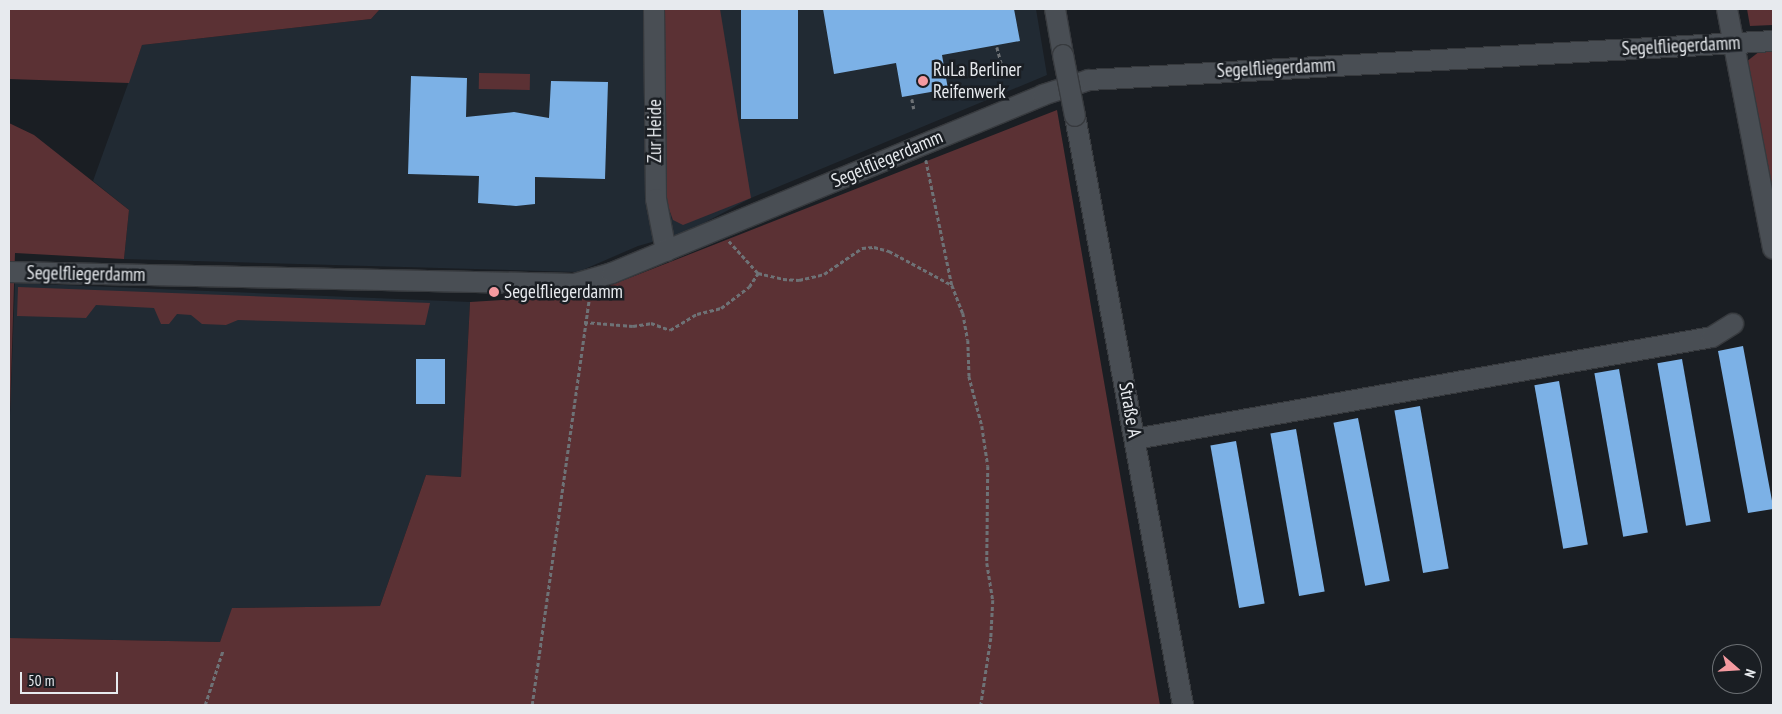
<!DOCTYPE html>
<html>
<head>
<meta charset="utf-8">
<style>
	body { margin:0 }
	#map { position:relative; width:1782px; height:714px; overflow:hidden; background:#1a1e23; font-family:"PT Sans Narrow",sans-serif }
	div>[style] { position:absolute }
	.built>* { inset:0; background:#212a33 }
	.green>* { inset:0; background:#5b3134; transform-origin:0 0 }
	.building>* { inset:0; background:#7cb1e6; transform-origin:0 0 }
	.path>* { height:2.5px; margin-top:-1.25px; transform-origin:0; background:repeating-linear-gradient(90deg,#6e7276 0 4px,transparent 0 6.5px) }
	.roads { filter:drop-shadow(1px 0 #373a3e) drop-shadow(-1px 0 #373a3e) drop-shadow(0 1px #373a3e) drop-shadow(0 -1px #373a3e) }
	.minor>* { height:20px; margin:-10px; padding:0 10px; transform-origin:10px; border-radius:10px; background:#494e54 }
	.bridges { filter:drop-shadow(1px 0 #373a3e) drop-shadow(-1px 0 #373a3e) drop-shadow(0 1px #373a3e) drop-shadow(0 -1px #373a3e) }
	.minor-bridge>* { height:20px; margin:-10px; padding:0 10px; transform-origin:10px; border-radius:10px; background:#494e54 }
	.dots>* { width:14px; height:14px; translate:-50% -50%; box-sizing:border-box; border:2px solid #1a1e23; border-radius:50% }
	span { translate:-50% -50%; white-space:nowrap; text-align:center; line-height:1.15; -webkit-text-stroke:5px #1a1e23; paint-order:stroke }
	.street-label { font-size:19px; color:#e7eaee }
	.poi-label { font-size:19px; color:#e7eaee }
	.left { translate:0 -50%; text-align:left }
	.frame { position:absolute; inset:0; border:10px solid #e7eaee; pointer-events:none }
	.north { position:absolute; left:1712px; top:644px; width:50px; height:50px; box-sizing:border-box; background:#1a1e23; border:1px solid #6c7074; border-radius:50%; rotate:109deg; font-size:14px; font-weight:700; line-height:20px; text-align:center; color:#e7eaee }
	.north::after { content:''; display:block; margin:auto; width:18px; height:22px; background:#f49aa0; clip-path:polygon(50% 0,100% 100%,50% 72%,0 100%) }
	.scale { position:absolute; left:20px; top:672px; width:98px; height:22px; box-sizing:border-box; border:2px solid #e7eaee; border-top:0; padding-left:6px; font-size:15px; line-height:18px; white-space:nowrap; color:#e7eaee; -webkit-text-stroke:4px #1a1e23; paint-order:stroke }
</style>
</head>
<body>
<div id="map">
	<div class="built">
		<div style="clip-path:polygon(380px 9px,1036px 9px,1047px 75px,751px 198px,687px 232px,638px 246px,578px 272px,124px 259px,129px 210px,93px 181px,142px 45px,371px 19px)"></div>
		<div style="clip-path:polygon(15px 283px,470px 302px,461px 477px,426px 475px,380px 606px,233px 608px,220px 642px,9px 638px,9px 442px)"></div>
	</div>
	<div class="green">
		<div style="clip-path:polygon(9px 9px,380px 9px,371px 19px,142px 45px,129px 83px,9px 79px)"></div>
		<div style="clip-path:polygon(664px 9px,720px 9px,751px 198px,683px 225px,673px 220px,665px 198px)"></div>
		<div style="clip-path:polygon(1747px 9px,1773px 9px,1773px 25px,1750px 26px)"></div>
		<div style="clip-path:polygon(1773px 50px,1773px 218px,1746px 62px,1760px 51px)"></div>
		<div style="left:479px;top:73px;width:51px;height:16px;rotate:1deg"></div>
		<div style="clip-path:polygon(1057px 110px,1160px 705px,9px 705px,9px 638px,220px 642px,232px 608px,380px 606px,426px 475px,461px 477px,470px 302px,586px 295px)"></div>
		<div style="clip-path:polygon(9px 123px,34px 135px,129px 210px,124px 259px,15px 253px,9px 442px)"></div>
		<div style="clip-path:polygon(18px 287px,430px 303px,425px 325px,238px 320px,226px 325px,202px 324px,191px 315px,177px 314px,169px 324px,161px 324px,154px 308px,96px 305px,86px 318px,17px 316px)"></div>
	</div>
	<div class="building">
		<div style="left:741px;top:9px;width:57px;height:110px"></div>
		<div style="clip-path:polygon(823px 9px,1014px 9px,1020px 41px,942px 55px,948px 89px,902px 97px,896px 63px,834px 74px)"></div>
		<div style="clip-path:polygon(411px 76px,467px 78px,466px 117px,514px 112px,549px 118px,551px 81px,608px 82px,605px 179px,535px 177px,535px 204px,516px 206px,478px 203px,479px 176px,408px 174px)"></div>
		<div style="clip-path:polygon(1743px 346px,1773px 506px,1773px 509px,1748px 513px,1718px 351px)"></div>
		<div style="left:416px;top:359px;width:29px;height:45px"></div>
		<div style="left:1682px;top:359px;width:165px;height:25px;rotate:80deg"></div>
		<div style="left:1619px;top:369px;width:166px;height:25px;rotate:80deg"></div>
		<div style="left:1559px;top:381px;width:166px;height:25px;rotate:80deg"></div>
		<div style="left:1420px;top:406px;width:165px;height:26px;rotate:80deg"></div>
		<div style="left:1358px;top:418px;width:166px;height:25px;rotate:79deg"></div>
		<div style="left:1296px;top:429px;width:165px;height:26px;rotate:80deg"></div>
		<div style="left:1236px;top:441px;width:165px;height:26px;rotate:80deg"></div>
	</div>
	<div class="path">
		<div style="left:997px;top:47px;width:27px;rotate:75deg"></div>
		<div style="left:912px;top:99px;width:10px;rotate:79deg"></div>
		<div style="left:926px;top:160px;width:128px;rotate:78.3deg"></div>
		<div style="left:952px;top:285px;width:30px;rotate:69deg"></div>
		<div style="left:963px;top:313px;width:27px;rotate:80deg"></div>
		<div style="left:968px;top:340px;width:36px;rotate:88deg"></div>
		<div style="left:969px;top:376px;width:52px;rotate:75.4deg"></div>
		<div style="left:982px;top:426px;width:40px;rotate:81.5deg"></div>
		<div style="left:988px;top:466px;width:97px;rotate:90.6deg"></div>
		<div style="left:987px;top:563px;width:37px;rotate:81deg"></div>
		<div style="left:993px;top:600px;width:38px;rotate:93deg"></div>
		<div style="left:991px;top:638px;width:68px;rotate:98.5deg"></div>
		<div style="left:729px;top:241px;width:43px;rotate:47.8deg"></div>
		<div style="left:758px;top:273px;width:26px;rotate:13deg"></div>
		<div style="left:783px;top:279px;width:16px;rotate:4deg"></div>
		<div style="left:799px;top:280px;width:26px;rotate:-13deg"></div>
		<div style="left:824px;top:274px;width:46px;rotate:-34.4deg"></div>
		<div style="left:862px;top:248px;width:12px;rotate:-5deg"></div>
		<div style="left:874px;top:247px;width:16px;rotate:15deg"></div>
		<div style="left:889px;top:251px;width:72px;rotate:28.4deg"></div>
		<div style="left:584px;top:322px;width:49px;rotate:4.7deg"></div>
		<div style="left:633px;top:326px;width:18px;rotate:-9deg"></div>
		<div style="left:651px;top:323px;width:20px;rotate:20deg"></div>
		<div style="left:670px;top:330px;width:31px;rotate:-31deg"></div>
		<div style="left:697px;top:314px;width:25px;rotate:-14deg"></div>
		<div style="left:721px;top:308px;width:35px;rotate:-37deg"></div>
		<div style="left:749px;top:287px;width:17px;rotate:-57deg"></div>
		<div style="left:205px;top:705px;width:58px;rotate:-71.9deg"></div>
		<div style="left:532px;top:705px;width:412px;rotate:-82deg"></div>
	</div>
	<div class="roads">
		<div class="minor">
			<div style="left:654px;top:9px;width:190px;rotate:89.4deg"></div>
			<div style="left:656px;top:199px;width:53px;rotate:79.1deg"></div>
			<div style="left:1055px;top:9px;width:47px;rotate:80.1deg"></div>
			<div style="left:1727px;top:9px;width:244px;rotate:79.1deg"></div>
			<div style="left:1075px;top:116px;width:599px;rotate:79.61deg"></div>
			<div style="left:9px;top:272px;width:565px;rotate:1.22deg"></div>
			<div style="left:574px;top:284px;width:40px;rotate:-16deg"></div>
			<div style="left:612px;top:273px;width:466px;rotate:-22.4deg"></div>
			<div style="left:1043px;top:95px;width:48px;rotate:-18.1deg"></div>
			<div style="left:1089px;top:80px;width:685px;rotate:-3.26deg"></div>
			<div style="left:1135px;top:439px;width:586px;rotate:-10.02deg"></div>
			<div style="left:1712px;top:337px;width:25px;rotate:-32deg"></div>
		</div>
	</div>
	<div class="bridges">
		<div class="minor-bridge">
			<div style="left:1063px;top:55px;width:62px;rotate:78.9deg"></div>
		</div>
	</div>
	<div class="dots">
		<div style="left:923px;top:81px;background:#f49aa0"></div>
		<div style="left:494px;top:292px;background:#f49aa0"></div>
	</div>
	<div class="street-label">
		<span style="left:1681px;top:46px;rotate:-3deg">Segelfliegerdamm</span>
		<span style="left:1276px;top:68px;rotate:-3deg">Segelfliegerdamm</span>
		<span style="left:655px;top:131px;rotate:-90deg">Zur Heide</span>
		<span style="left:887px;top:159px;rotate:-23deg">Segelfliegerdamm</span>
		<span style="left:86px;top:274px;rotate:1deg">Segelfliegerdamm</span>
		<span style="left:1130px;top:410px;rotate:80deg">Straße A</span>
	</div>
	<div class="poi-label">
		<span class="left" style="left:933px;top:81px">RuLa Berliner<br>Reifenwerk</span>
		<span class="left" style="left:504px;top:292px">Segelfliegerdamm</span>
	</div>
	<div class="frame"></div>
	<div class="north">N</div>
	<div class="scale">50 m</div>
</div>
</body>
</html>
